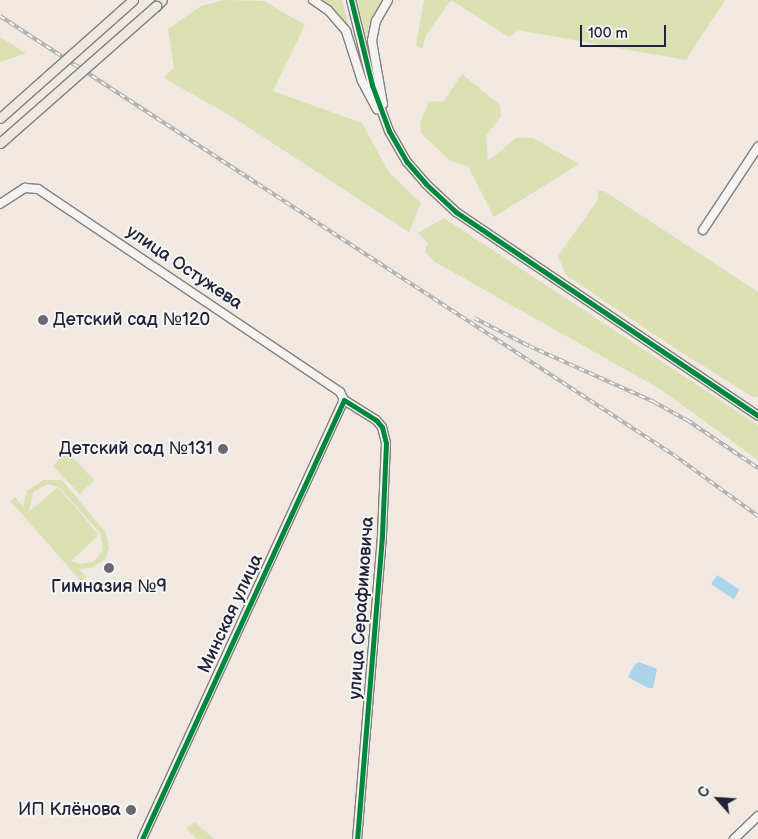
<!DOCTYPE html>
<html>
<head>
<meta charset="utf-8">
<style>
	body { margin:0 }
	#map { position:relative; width:758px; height:839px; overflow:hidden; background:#f0e8e1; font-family:"Balsamiq Sans",sans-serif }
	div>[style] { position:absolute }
	.green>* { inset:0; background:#dbe0b3; transform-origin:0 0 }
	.water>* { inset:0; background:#abd3ea; transform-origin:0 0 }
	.roads { filter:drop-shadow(1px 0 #838081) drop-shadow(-1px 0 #838081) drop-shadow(0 1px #838081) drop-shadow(0 -1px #838081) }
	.minor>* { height:8px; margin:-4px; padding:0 4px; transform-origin:4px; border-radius:4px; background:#f4f3f0 }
	.major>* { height:9px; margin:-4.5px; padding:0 4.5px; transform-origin:4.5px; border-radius:4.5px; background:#ede9e1 }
	.rail>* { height:4px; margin-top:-2px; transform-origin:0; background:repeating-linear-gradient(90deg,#f6f6f2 0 5.5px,#afaeaf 0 11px); box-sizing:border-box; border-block:1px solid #afaeaf }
	.bridges { filter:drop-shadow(1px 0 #838081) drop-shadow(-1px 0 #838081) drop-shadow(0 1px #838081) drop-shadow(0 -1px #838081) }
	.major-bridge>* { height:9px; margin:-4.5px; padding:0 4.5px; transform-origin:4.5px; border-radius:4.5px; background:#ede9e1 }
	.cycleway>* { height:5px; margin:-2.5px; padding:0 2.5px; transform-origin:2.5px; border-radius:2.5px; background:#00873e }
	.dots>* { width:14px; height:14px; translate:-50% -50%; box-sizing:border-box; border:2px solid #f6f6f2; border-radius:50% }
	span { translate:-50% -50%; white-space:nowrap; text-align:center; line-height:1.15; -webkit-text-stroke:4px #f6f6f2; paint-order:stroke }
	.street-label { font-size:18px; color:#22223b }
	.poi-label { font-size:18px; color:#22223b }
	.left { translate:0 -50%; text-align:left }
	.right { translate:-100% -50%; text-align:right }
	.north { position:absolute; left:693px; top:774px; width:50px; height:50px; -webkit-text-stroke:4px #f6f6f2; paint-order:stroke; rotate:296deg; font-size:14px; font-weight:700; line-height:20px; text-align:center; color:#22223b }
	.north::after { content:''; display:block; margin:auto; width:18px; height:22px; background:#22223b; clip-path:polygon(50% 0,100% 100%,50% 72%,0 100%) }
	.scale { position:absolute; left:580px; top:25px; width:86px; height:22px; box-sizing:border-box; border:2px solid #22223b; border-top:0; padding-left:6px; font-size:15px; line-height:18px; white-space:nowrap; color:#22223b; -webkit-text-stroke:4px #f6f6f2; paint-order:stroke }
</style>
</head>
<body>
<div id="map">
	<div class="green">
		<div style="clip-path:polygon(225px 0,264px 1px,305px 25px,273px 91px,362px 123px,389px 172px,421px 203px,409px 232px,231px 116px,164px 78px,174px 67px,168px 29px,201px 6px)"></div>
		<div style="clip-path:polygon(318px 0,342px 0,350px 30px,338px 16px)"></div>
		<div style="clip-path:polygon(357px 0,384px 0,368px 43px,361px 17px)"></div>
		<div style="clip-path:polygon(424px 0,725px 0,686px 60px,517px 30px,507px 23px,518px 31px,509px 37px,451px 0,426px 35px,422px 49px,416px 45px)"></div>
		<div style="clip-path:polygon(0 37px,26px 53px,0 62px)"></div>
		<div style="clip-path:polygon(462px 74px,500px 105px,501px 116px,486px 136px,488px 161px,516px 138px,533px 138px,579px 164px,494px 217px,468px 166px,450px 161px,421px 133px,420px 123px,429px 101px,443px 102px)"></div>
		<div style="clip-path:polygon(598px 191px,604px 191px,758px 292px,758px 397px,753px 397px,679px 351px,566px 275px,558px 256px,598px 200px)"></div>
		<div style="clip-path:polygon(444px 218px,758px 425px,758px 460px,660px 389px,435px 262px,425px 252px,428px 243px,418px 233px)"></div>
		<div style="left:67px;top:452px;width:39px;height:20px;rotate:46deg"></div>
		<div style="clip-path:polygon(evenodd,43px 480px,62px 480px,106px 533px,109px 548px,105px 559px,93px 567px,79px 569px,86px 577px,81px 581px,10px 501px,15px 497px,23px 507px,27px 491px,43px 480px,48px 484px,59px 487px,101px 534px,103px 550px,93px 562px,80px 564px,71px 561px,99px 535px,58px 487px,29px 512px,33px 492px,48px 484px)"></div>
		<div style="clip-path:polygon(195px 822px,214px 839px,197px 839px,186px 828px)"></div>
	</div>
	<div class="water">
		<div style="left:717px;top:575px;width:27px;height:11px;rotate:33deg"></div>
		<div style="clip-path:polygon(639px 662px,657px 669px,653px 688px,648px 688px,628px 677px,635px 664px)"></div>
	</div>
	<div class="roads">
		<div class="minor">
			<div style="left:313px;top:0;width:18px;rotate:34deg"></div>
			<div style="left:328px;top:10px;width:28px;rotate:49deg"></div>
			<div style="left:346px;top:31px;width:52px;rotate:72.3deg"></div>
			<div style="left:362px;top:81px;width:32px;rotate:62deg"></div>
			<div style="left:351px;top:0;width:88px;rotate:76.1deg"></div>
			<div style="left:372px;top:85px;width:49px;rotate:69.7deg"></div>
			<div style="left:389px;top:131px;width:36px;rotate:60deg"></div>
			<div style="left:407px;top:162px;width:29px;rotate:49deg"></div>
			<div style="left:426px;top:184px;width:41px;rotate:43deg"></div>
			<div style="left:456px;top:212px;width:364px;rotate:34deg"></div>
			<div style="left:383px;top:104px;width:64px;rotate:-99.9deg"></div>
			<div style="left:372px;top:41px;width:20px;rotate:-79deg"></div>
			<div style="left:376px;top:21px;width:24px;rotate:-60deg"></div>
			<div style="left:0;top:204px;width:30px;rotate:-33deg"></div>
			<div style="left:25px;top:188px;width:13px;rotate:4deg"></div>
			<div style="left:38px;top:189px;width:364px;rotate:33.9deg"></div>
			<div style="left:340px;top:392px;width:9px;rotate:63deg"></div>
			<div style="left:703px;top:230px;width:100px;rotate:-56.5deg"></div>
			<div style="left:344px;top:400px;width:38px;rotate:32deg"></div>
			<div style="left:376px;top:420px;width:9px;rotate:49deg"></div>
			<div style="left:382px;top:427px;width:16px;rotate:76deg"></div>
			<div style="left:386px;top:443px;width:93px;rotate:92.5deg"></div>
			<div style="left:382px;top:536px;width:304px;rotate:94.7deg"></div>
			<div style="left:142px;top:839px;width:483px;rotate:-65.3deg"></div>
			<div style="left:734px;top:839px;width:33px;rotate:-44deg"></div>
		</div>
		<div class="major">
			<div style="left:156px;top:6px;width:8px;rotate:-45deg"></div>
		</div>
	</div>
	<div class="rail">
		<div style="left:0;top:16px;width:804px;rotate:33.08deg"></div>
		<div style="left:674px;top:455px;width:104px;rotate:36deg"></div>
		<div style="left:474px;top:318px;width:62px;rotate:27deg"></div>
		<div style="left:529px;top:346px;width:137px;rotate:24.1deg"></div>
		<div style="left:654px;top:402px;width:38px;rotate:29deg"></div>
		<div style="left:687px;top:420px;width:86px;rotate:34.1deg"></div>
	</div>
	<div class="bridges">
		<div class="major-bridge">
			<div style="left:0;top:118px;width:178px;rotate:-41.6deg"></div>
			<div style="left:0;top:143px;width:208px;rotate:-41.3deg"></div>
		</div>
	</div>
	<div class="cycleway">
		<div style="left:351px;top:0;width:88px;rotate:76.1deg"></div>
		<div style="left:372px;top:85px;width:49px;rotate:69.7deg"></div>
		<div style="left:389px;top:131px;width:36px;rotate:60deg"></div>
		<div style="left:407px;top:162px;width:29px;rotate:49deg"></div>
		<div style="left:426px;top:184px;width:41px;rotate:43deg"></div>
		<div style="left:456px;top:212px;width:364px;rotate:34deg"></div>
		<div style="left:142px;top:839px;width:483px;rotate:-65.3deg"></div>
		<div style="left:344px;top:400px;width:38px;rotate:32deg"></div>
		<div style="left:376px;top:420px;width:9px;rotate:49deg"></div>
		<div style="left:382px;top:427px;width:16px;rotate:76deg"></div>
		<div style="left:386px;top:443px;width:93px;rotate:92.5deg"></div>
		<div style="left:382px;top:536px;width:304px;rotate:94.7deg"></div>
	</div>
	<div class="dots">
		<div style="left:43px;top:320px;background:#6a6775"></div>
		<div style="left:223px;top:449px;background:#6a6775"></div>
		<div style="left:109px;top:568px;background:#6a6775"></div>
		<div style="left:131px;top:810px;background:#6a6775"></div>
	</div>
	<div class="street-label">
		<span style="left:184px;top:268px;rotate:34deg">улица Остужева</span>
		<span style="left:362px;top:608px;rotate:-86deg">улица Серафимовича</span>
		<span style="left:231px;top:614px;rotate:-65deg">Минская улица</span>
	</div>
	<div class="poi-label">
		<span class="left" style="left:53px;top:320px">Детский сад №120</span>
		<span class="right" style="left:213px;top:449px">Детский сад №131</span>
		<span style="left:109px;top:587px">Гимназия №9</span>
		<span class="right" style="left:121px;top:810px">ИП Клёнова</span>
	</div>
	<div class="north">С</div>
	<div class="scale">100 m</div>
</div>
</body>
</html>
